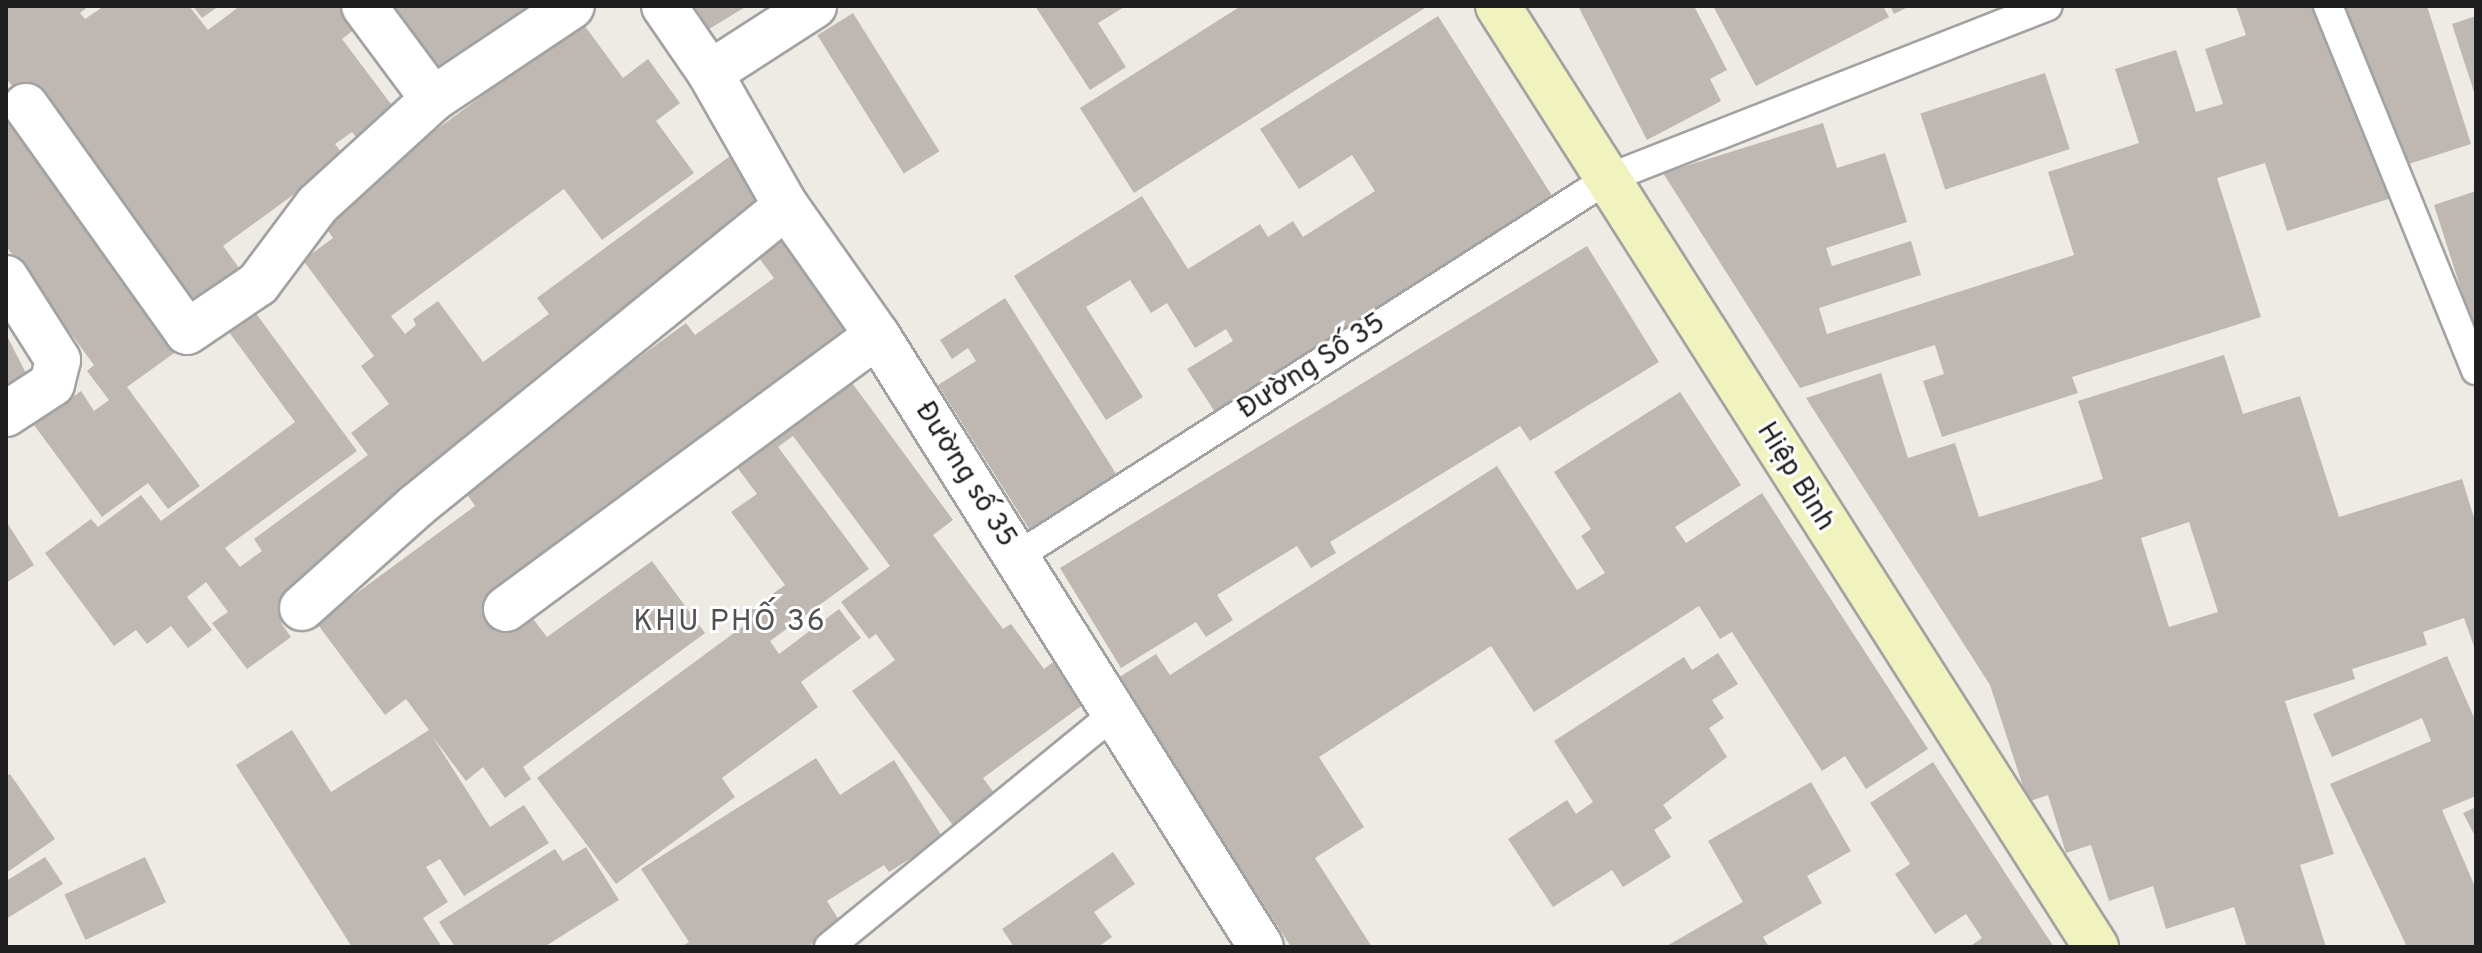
<!DOCTYPE html>
<html>
<head>
<meta charset="utf-8">
<style>
	body { margin:0 }
	#map { position:relative; width:2482px; height:953px; overflow:hidden; background:#eeebe5; font-family:Overpass,sans-serif }
	div>[style] { position:absolute }
	.building>* { inset:0; background:#beb7b2; transform-origin:0 0 }
	.roads { filter:drop-shadow(2px 0 #a2a2a2) drop-shadow(-2px 0 #a2a2a2) drop-shadow(0 2px #a2a2a2) drop-shadow(0 -2px #a2a2a2) }
	.lane>* { height:28px; margin:-14px; padding:0 14px; transform-origin:14px; border-radius:14px; background:#fff }
	.street>* { height:44px; margin:-22px; padding:0 22px; transform-origin:22px; border-radius:22px; background:#fff }
	.secondary>* { height:44px; margin:-22px; padding:0 22px; transform-origin:22px; border-radius:22px; background:#f0f3be }
	span { translate:-50% -50%; white-space:nowrap; text-align:center; line-height:1.15; -webkit-text-stroke:6px #fff; paint-order:stroke }
	.street-label { font-size:28px; color:#1e1e1e }
	.neighbourhood-label { font-size:30px; color:#515151; letter-spacing:2px }
	.frame { position:absolute; inset:0; border:8px solid #1e1e1e; pointer-events:none }
</style>
</head>
<body>
<div id="map">
	<div class="building">
		<div style="clip-path:polygon(6px 6px,89px 6px,80px 13px,85px 19px,104px 6px,189px 6px,208px 30px,240px 6px,353px 6px,364px 22px,342px 39px,403px 120px,365px 149px,352px 132px,335px 144px,345px 157px,223px 246px,248px 280px,191px 322px,6px 78px)"></div>
		<div style="clip-path:polygon(193px 6px,219px 6px,202px 18px)"></div>
		<div style="clip-path:polygon(398px 6px,542px 6px,444px 79px,393px 10px)"></div>
		<div style="clip-path:polygon(694px 6px,747px 6px,709px 29px)"></div>
		<div style="clip-path:polygon(1035px 6px,1126px 6px,1098px 23px,1126px 67px,1090px 90px)"></div>
		<div style="clip-path:polygon(1241px 6px,1428px 6px,1134px 193px,1080px 108px)"></div>
		<div style="clip-path:polygon(1578px 6px,1694px 6px,1727px 70px,1710px 79px,1721px 101px,1647px 140px)"></div>
		<div style="clip-path:polygon(1713px 6px,1883px 6px,1889px 17px,1756px 86px)"></div>
		<div style="clip-path:polygon(1890px 6px,1910px 6px,1894px 14px)"></div>
		<div style="clip-path:polygon(2236px 6px,2427px 6px,2471px 144px,2390px 170px,2398px 196px,2287px 231px,2265px 163px,2217px 178px,2261px 317px,2072px 377px,2078px 393px,1942px 437px,1923px 381px,1944px 374px,1935px 345px,1800px 388px,1663px 173px,1823px 123px,1837px 168px,1885px 153px,1907px 222px,1826px 248px,1832px 266px,1911px 241px,1921px 275px,1819px 308px,1827px 334px,2074px 255px,2048px 172px,2139px 143px,2115px 69px,2176px 50px,2196px 112px,2223px 104px,2205px 49px,2246px 35px)"></div>
		<div style="left:853px;top:13px;width:163px;height:42px;rotate:58deg"></div>
		<div style="clip-path:polygon(1438px 16px,1565px 216px,1226px 429px,1187px 369px,1233px 341px,1226px 329px,1195px 348px,1167px 303px,1151px 313px,1130px 280px,1086px 307px,1143px 397px,1106px 420px,1014px 276px,1142px 196px,1188px 269px,1260px 224px,1268px 237px,1293px 221px,1303px 237px,1375px 191px,1352px 155px,1299px 189px,1260px 129px)"></div>
		<div style="clip-path:polygon(2476px 16px,2476px 95px,2475px 95px,2452px 24px)"></div>
		<div style="clip-path:polygon(evenodd,582px 22px,623px 78px,648px 59px,680px 103px,656px 121px,694px 173px,602px 240px,564px 189px,391px 316px,405px 334px,416px 325px,413px 319px,438px 301px,483px 362px,549px 314px,537px 298px,741px 148px,873px 326px,833px 357px,953px 520px,933px 535px,1003px 629px,1011px 624px,1044px 669px,1053px 662px,1084px 704px,983px 778px,1000px 801px,958px 832px,852px 691px,895px 660px,876px 634px,869px 639px,841px 602px,890px 566px,793px 436px,778px 447px,869px 569px,770px 641px,779px 654px,839px 609px,861px 638px,801px 682px,818px 707px,722px 778px,735px 797px,616px 884px,537px 778px,753px 619px,748px 612px,785px 585px,731px 512px,757px 494px,731px 459px,527px 611px,547px 637px,652px 561px,705px 633px,523px 767px,531px 779px,505px 798px,483px 767px,466px 781px,432px 736px,490px 827px,524px 805px,549px 843px,464px 896px,440px 859px,426px 867px,448px 902px,423px 918px,442px 947px,352px 947px,236px 765px,292px 730px,331px 792px,429px 730px,406px 699px,385px 715px,304px 606px,281px 623px,291px 637px,247px 669px,212px 623px,228px 612px,206px 582px,187px 597px,212px 630px,188px 648px,171px 626px,147px 644px,136px 630px,114px 646px,45px 553px,91px 519px,98px 527px,141px 495px,161px 521px,295px 422px,226px 328px,252px 308px,357px 451px,225px 548px,240px 567px,262px 551px,254px 539px,368px 455px,351px 433px,389px 404px,361px 366px,374px 356px,303px 260px,333px 238px,318px 217px,582px 22px,756px 254px,774px 278px,695px 335px,686px 323px,462px 487px,475px 506px,350px 598px,338px 582px,756px 254px)"></div>
		<div style="left:2045px;top:73px;width:80px;height:131px;rotate:72deg"></div>
		<div style="clip-path:polygon(6px 97px,188px 343px,127px 387px,200px 486px,168px 509px,148px 483px,102px 517px,34px 425px,81px 391px,94px 411px,109px 400px,87px 371px,94px 365px,6px 246px)"></div>
		<div style="clip-path:polygon(2476px 191px,2476px 333px,2475px 333px,2434px 205px)"></div>
		<div style="clip-path:polygon(1587px 246px,1659px 362px,1530px 441px,1520px 426px,1330px 542px,1336px 553px,1311px 568px,1297px 546px,1217px 595px,1233px 620px,1206px 637px,1196px 622px,1121px 668px,1060px 568px)"></div>
		<div style="clip-path:polygon(1005px 298px,1120px 480px,1033px 535px,938px 385px,976px 361px,968px 348px,952px 359px,940px 340px)"></div>
		<div style="clip-path:polygon(6px 334px,37px 395px,6px 410px)"></div>
		<div style="clip-path:polygon(evenodd,2224px 355px,2243px 414px,2300px 396px,2339px 517px,2462px 479px,2476px 524px,2476px 652px,2464px 618px,2423px 632px,2427px 645px,2352px 669px,2355px 679px,2285px 701px,2334px 854px,2300px 865px,2326px 947px,2247px 947px,2234px 907px,2166px 929px,2153px 886px,2109px 901px,2091px 845px,2066px 853px,2048px 795px,2028px 802px,1990px 685px,1806px 398px,1881px 373px,1908px 458px,1955px 443px,1979px 517px,2103px 479px,2078px 401px,2224px 355px,2189px 522px,2218px 612px,2169px 627px,2141px 538px,2189px 522px)"></div>
		<div style="clip-path:polygon(1680px 392px,1741px 485px,1675px 527px,1686px 543px,1762px 493px,1928px 749px,1866px 789px,1845px 756px,1822px 771px,1732px 632px,1720px 639px,1699px 606px,1534px 712px,1491px 646px,1319px 757px,1364px 827px,1315px 858px,1372px 947px,1291px 947px,1118px 678px,1156px 654px,1170px 675px,1497px 466px,1577px 590px,1605px 573px,1581px 536px,1591px 529px,1554px 472px)"></div>
		<div style="clip-path:polygon(6px 521px,34px 565px,6px 583px)"></div>
		<div style="clip-path:polygon(1718px 653px,1738px 684px,1712px 700px,1724px 718px,1709px 728px,1727px 757px,1663px 805px,1672px 818px,1654px 830px,1671px 857px,1623px 887px,1612px 870px,1553px 907px,1508px 839px,1567px 800px,1576px 814px,1593px 802px,1554px 741px,1684px 657px,1692px 670px)"></div>
		<div style="clip-path:polygon(2447px 656px,2476px 722px,2476px 796px,2442px 810px,2476px 889px,2476px 947px,2407px 947px,2330px 784px,2431px 741px,2422px 718px,2332px 757px,2313px 714px)"></div>
		<div style="clip-path:polygon(816px 758px,840px 795px,894px 760px,943px 838px,889px 872px,884px 865px,827px 901px,842px 925px,807px 947px,681px 947px,689px 942px,641px 869px)"></div>
		<div style="clip-path:polygon(1933px 762px,2013px 885px,2054px 947px,1969px 947px,1982px 938px,1966px 914px,1935px 934px,1895px 874px,1910px 864px,1870px 803px)"></div>
		<div style="clip-path:polygon(10px 774px,55px 839px,6px 873px,6px 776px)"></div>
		<div style="clip-path:polygon(1811px 782px,1851px 851px,1807px 876px,1822px 903px,1763px 937px,1769px 947px,1665px 947px,1743px 902px,1708px 841px)"></div>
		<div style="clip-path:polygon(2476px 807px,2476px 838px,2463px 813px)"></div>
		<div style="clip-path:polygon(586px 847px,619px 900px,544px 947px,455px 947px,439px 922px,555px 849px,563px 861px)"></div>
		<div style="clip-path:polygon(1113px 852px,1135px 884px,1094px 912px,1112px 937px,1098px 947px,1014px 947px,1002px 929px)"></div>
		<div style="clip-path:polygon(45px 857px,63px 884px,6px 919px,6px 881px)"></div>
		<div style="left:145px;top:857px;width:50px;height:89px;rotate:65deg"></div>
	</div>
	<div class="roads">
		<div class="lane">
			<div style="left:2328px;top:6px;width:393px;rotate:67.9deg"></div>
			<div style="left:1016px;top:557px;width:704px;rotate:-32.58deg"></div>
			<div style="left:1609px;top:178px;width:471px;rotate:-21.4deg"></div>
			<div style="left:829px;top:947px;width:368px;rotate:-39.3deg"></div>
		</div>
		<div class="street">
			<div style="left:364px;top:6px;width:116px;rotate:53.4deg"></div>
			<div style="left:664px;top:6px;width:81px;rotate:55.5deg"></div>
			<div style="left:710px;top:73px;width:153px;rotate:60.3deg"></div>
			<div style="left:786px;top:206px;width:158px;rotate:54.8deg"></div>
			<div style="left:877px;top:335px;width:722px;rotate:57.89deg"></div>
			<div style="left:710px;top:73px;width:124px;rotate:-32.8deg"></div>
			<div style="left:26px;top:106px;width:277px;rotate:54.5deg"></div>
			<div style="left:187px;top:332px;width:86px;rotate:-34.1deg"></div>
			<div style="left:258px;top:284px;width:99px;rotate:-53.2deg"></div>
			<div style="left:317px;top:205px;width:157px;rotate:-42.4deg"></div>
			<div style="left:433px;top:99px;width:167px;rotate:-33.8deg"></div>
			<div style="left:6px;top:278px;width:97px;rotate:57.6deg"></div>
			<div style="left:58px;top:360px;width:25px;rotate:104deg"></div>
			<div style="left:52px;top:384px;width:55px;rotate:146.9deg"></div>
			<div style="left:302px;top:608px;width:153px;rotate:-41.8deg"></div>
			<div style="left:416px;top:506px;width:476px;rotate:-39deg"></div>
			<div style="left:506px;top:609px;width:461px;rotate:-36.4deg"></div>
		</div>
		<div class="secondary">
			<div style="left:1498px;top:6px;width:1115px;rotate:57.56deg"></div>
		</div>
	</div>
	<div class="street-label">
		<span style="left:1312px;top:367px;rotate:-33deg">Đường Số 35</span>
		<span style="left:965px;top:475px;rotate:58deg">Đường số 35</span>
		<span style="left:1795px;top:477px;rotate:58deg">Hiệp Bình</span>
	</div>
	<div class="neighbourhood-label">
		<span style="left:730px;top:623px">KHU PHỐ 36</span>
	</div>
	<div class="frame"></div>
</div>
</body>
</html>
